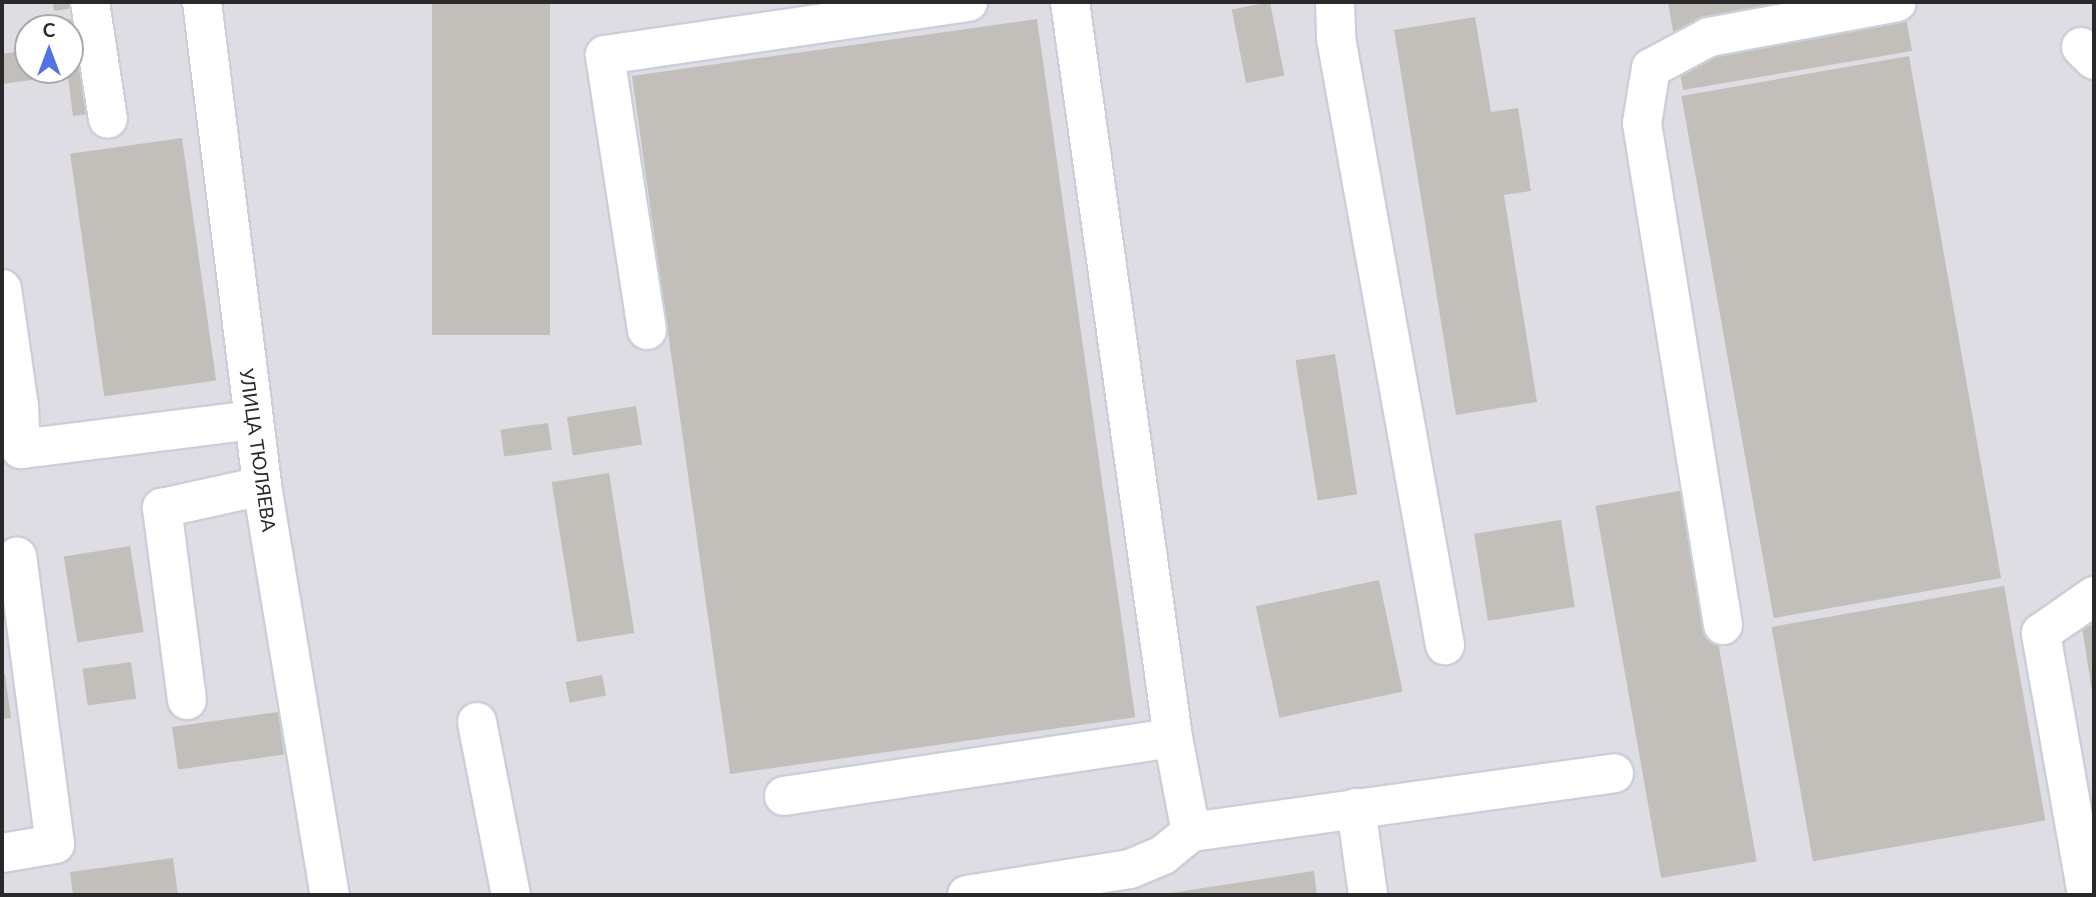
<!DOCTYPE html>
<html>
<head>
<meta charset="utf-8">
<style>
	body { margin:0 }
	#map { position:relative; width:2096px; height:897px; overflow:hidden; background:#eae4dd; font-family:Lato,sans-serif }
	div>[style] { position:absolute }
	.industrial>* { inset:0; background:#dedde3 }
	.building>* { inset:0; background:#c2beb9; transform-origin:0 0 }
	.roads { filter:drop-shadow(2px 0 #cbcfd9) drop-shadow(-2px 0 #cbcfd9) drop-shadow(0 2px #cbcfd9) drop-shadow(0 -2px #cbcfd9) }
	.minor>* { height:38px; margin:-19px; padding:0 19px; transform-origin:19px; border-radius:19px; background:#fff }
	span { translate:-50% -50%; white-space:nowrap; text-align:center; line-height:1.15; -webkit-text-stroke:6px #fff; paint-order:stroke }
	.street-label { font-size:19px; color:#292929 }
	.frame { position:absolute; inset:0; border:4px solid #292929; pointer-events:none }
	.north { position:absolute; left:14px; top:14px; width:70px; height:70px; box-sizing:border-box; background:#fff; border:2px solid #a9a9a9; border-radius:50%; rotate:0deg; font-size:19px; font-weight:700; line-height:28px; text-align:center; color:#292929 }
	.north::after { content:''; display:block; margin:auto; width:24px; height:32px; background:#5173e3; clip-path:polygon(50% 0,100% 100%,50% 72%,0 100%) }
</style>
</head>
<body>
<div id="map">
	<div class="industrial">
		<div style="clip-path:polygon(evenodd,2px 2px,2094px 2px,2094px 895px,2px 895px,2px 2px,28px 28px,70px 28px,70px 70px,28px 70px,28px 28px)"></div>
	</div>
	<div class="building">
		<div style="clip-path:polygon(53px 2px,74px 2px,75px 8px,54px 11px)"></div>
		<div style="left:432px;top:2px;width:118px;height:333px"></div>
		<div style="left:1270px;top:2px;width:75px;height:39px;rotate:79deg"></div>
		<div style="clip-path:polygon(1668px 2px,1903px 2px,1912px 51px,1683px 90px)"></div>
		<div style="clip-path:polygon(84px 17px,97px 113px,73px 116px,67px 70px,70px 28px,61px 28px,60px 21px)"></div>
		<div style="clip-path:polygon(1475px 17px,1491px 112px,1518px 108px,1531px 191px,1504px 195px,1537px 402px,1456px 415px,1394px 30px)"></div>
		<div style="left:1037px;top:19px;width:705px;height:409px;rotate:82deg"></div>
		<div style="clip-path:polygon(28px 50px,28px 70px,38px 70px,39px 79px,2px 84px,2px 54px)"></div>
		<div style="left:1909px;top:56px;width:530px;height:231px;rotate:80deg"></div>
		<div style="left:182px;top:138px;width:245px;height:113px;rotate:82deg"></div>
		<div style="left:1335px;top:354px;width:142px;height:40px;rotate:81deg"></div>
		<div style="left:636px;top:406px;width:39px;height:70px;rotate:81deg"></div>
		<div style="left:548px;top:423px;width:27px;height:48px;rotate:82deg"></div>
		<div style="left:609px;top:473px;width:162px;height:58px;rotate:81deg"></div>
		<div style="left:1691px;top:489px;width:378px;height:97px;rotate:80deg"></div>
		<div style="left:1561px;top:520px;width:88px;height:88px;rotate:81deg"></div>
		<div style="left:130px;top:546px;width:87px;height:67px;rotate:81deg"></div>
		<div style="left:1379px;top:580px;width:114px;height:126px;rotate:78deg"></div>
		<div style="left:2004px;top:586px;width:238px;height:236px;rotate:80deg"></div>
		<div style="clip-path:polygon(2094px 625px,2094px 698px,2093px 698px,2082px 627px)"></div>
		<div style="left:131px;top:662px;width:37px;height:49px;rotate:82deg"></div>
		<div style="clip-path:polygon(5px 674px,11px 718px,2px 719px,2px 675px)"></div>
		<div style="left:602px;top:675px;width:21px;height:37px;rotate:79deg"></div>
		<div style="left:278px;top:712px;width:43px;height:107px;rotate:82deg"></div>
		<div style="clip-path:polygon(173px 858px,178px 895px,73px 895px,70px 872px)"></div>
		<div style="clip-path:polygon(1314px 871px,1317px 895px,1164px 895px,1164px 894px)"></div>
	</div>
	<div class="roads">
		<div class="minor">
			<div style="left:90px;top:2px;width:118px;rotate:81.3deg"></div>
			<div style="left:202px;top:2px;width:488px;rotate:82.9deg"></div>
			<div style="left:262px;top:486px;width:415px;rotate:80.6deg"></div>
			<div style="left:1070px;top:2px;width:743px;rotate:82.03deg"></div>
			<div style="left:1173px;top:738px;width:96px;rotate:79.2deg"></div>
			<div style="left:1191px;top:832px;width:427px;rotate:-7.9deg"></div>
			<div style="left:1335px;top:2px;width:36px;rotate:88deg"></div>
			<div style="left:1336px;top:38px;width:617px;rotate:79.82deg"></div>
			<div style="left:2081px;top:47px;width:18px;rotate:45deg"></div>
			<div style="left:2px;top:289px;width:119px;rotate:81.8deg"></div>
			<div style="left:19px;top:407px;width:17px;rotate:170deg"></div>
			<div style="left:647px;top:330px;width:278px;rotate:-98.7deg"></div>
			<div style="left:605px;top:55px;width:367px;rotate:-8.3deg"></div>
			<div style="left:19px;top:407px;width:42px;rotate:87.3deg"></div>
			<div style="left:21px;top:449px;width:234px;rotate:-7.1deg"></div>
			<div style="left:1723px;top:625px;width:508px;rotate:-99.17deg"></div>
			<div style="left:1642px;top:123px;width:56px;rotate:-80.7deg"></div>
			<div style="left:1651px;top:68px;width:66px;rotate:-28.1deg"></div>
			<div style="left:1709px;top:37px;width:191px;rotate:-10.5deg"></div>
			<div style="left:187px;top:700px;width:194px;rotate:-97.4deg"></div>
			<div style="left:162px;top:508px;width:102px;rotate:-12.4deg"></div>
			<div style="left:477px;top:722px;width:176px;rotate:78.9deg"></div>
			<div style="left:784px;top:796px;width:393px;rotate:-8.5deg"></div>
			<div style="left:1356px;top:808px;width:88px;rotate:82.1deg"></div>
			<div style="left:2px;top:853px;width:54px;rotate:-9.6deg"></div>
			<div style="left:55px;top:844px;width:290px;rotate:-97.5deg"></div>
			<div style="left:967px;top:895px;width:165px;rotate:-9.1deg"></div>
			<div style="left:1130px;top:869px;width:36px;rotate:-23deg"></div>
			<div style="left:1163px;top:855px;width:36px;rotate:-39deg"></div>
			<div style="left:2087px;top:895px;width:266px;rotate:-100deg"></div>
			<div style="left:2041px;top:633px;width:65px;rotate:-34.9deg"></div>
		</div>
	</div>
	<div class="street-label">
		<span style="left:258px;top:450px;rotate:82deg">УЛИЦА ТЮЛЯЕВА</span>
	</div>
	<div class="frame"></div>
	<div class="north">С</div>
</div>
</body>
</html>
